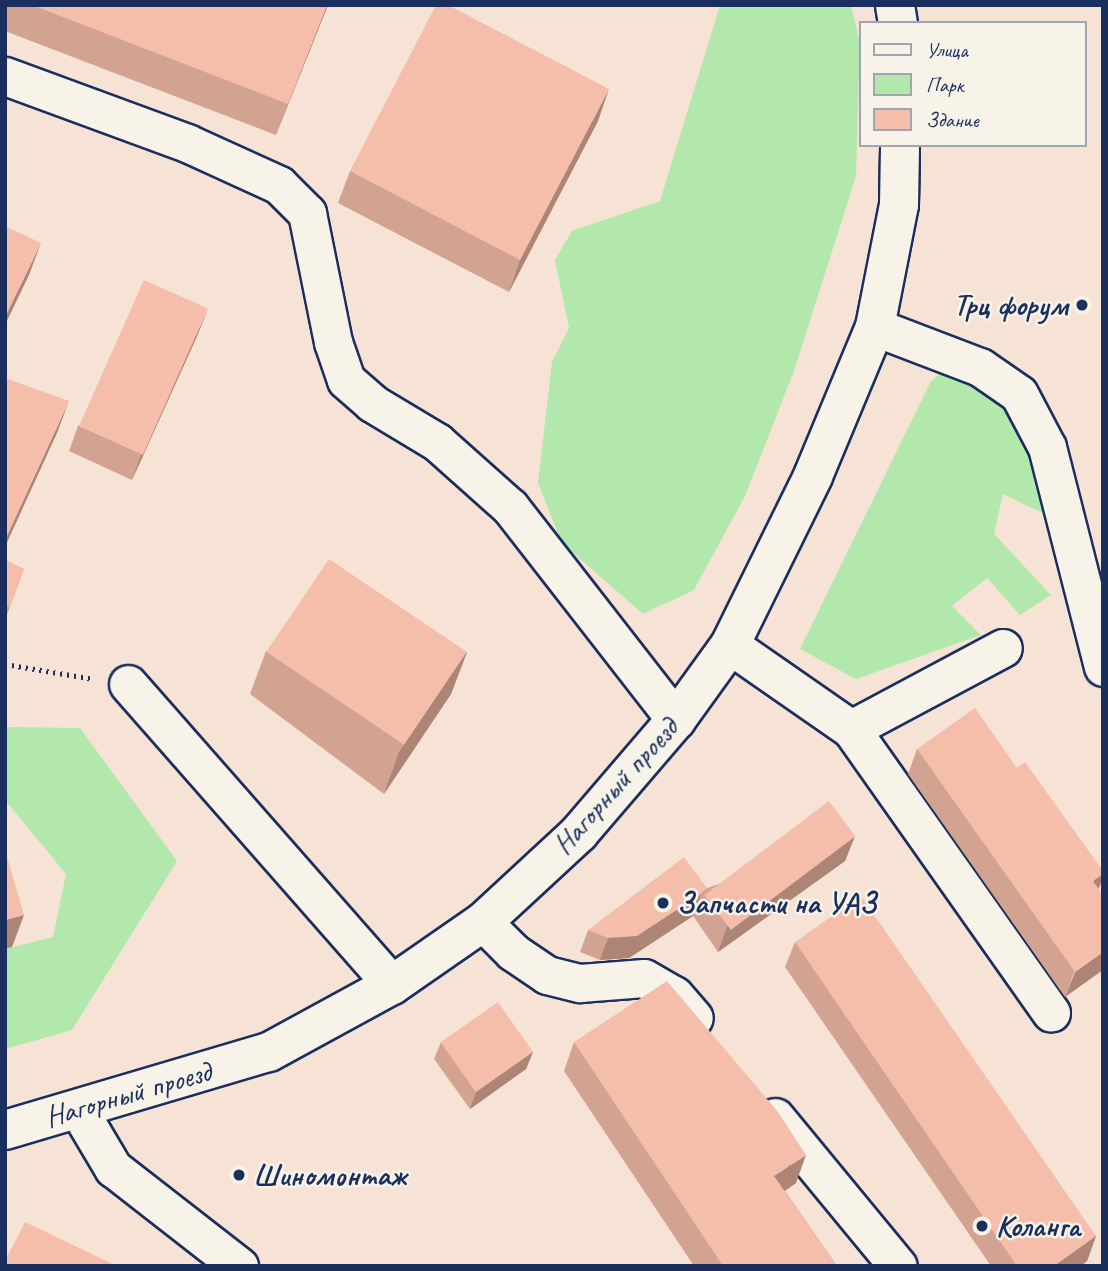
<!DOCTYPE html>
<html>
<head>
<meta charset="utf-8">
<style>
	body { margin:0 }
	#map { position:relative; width:1108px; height:1271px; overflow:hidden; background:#f6e3d5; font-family:Caveat,sans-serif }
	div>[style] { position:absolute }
	.green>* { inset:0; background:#b2e8ab }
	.path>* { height:4.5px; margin-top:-2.25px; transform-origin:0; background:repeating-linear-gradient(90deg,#1b2f5e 0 2px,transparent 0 7px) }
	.roads { filter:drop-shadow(2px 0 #1b2f5e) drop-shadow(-2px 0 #1b2f5e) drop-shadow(0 2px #1b2f5e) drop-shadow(0 -2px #1b2f5e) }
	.minor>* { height:37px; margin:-18.5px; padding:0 18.5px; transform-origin:18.5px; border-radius:18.5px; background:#f7f3e8 }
	.major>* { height:38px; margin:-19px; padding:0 19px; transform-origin:19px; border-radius:19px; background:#f7f3e8 }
	.wall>* { inset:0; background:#d3a392 }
	.shaded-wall>* { inset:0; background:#ac8577 }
	.building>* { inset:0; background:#f5beaa; transform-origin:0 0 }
	.dots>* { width:19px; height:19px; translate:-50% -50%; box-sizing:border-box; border:4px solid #f7f3e8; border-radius:50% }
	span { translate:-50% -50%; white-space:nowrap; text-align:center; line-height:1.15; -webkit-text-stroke:5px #f7f3e8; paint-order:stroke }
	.poi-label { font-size:30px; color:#1b2f5e; font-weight:700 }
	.right { translate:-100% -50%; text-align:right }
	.left { translate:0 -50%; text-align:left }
	.street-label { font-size:30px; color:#1b2f5e }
	.frame { position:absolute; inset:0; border:7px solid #1b2f5e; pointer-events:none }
	.legend { position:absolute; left:859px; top:21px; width:228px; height:126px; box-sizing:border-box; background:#f7f3e8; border:2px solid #9fa5b1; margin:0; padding:9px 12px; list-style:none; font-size:21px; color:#1b2f5e }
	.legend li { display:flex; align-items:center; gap:14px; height:35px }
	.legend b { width:35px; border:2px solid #9fa5b1 }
</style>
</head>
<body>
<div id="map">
	<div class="green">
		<div style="clip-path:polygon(720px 5px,851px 5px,860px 43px,856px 176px,794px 371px,745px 496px,694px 590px,643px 614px,562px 543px,538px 483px,552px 362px,569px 328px,555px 260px,572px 231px,660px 201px)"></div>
		<div style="clip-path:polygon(948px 368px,1007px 399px,1059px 521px,1003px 494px,994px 534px,1051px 595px,1020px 615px,987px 578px,952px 606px,981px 635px,856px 679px,800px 649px,931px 381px)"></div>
		<div style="clip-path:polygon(5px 727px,80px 728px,177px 861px,72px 1030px,5px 1049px,5px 949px,53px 937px,66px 874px,5px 800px)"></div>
	</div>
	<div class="path">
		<div style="left:5px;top:664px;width:90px;rotate:9.6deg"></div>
	</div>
	<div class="roads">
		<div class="minor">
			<div style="left:5px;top:76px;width:194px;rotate:20.2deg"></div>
			<div style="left:187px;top:143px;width:101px;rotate:24.5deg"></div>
			<div style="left:279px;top:185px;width:40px;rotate:45deg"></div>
			<div style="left:307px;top:213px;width:132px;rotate:78.6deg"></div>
			<div style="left:333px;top:342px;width:40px;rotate:71.1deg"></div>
			<div style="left:346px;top:380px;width:35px;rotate:41deg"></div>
			<div style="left:372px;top:403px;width:76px;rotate:31deg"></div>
			<div style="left:437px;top:442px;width:98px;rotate:41.7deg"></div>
			<div style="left:510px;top:507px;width:270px;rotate:52.1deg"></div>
			<div style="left:875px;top:327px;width:112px;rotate:20.9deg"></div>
			<div style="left:980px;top:367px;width:47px;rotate:34.7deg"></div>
			<div style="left:1019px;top:394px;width:60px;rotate:62.2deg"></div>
			<div style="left:1047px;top:447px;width:227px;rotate:75.7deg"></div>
			<div style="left:730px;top:645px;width:147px;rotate:34.8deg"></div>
			<div style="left:851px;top:729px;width:347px;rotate:54.8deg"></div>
			<div style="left:128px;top:684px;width:400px;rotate:48.7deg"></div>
			<div style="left:851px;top:729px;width:172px;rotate:-28.1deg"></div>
			<div style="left:483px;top:922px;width:42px;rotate:45deg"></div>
			<div style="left:513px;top:952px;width:41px;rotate:34.1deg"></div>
			<div style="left:547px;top:975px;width:34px;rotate:14deg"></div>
			<div style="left:580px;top:983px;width:64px;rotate:-4.5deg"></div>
			<div style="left:644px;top:978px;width:34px;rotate:30deg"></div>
			<div style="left:674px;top:995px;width:30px;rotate:49deg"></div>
			<div style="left:78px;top:1109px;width:69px;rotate:59.3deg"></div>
			<div style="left:113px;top:1168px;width:160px;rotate:37.9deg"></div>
			<div style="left:775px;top:1117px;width:193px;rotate:50.5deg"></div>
		</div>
		<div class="major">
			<div style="left:895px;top:5px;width:18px;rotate:81deg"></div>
			<div style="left:5px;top:1130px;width:275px;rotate:-16.5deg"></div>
			<div style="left:269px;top:1052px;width:140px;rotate:-28.6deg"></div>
			<div style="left:392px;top:985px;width:111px;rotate:-34.7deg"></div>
			<div style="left:483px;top:922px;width:131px;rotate:-42.8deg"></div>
			<div style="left:579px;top:833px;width:149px;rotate:-49.4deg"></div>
			<div style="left:676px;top:720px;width:92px;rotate:-54.2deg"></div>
			<div style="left:730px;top:645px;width:188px;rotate:-63.8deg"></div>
			<div style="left:813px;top:476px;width:161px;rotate:-67.4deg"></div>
			<div style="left:875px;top:327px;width:124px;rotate:-78.9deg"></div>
			<div style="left:899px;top:205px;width:60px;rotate:-89deg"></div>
		</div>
	</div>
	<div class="wall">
		<div style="clip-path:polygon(5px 5px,328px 5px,276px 135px,5px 31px)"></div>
		<div style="clip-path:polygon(598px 121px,509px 292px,338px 203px,350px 171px)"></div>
		<div style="clip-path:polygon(198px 334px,132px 480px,69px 451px,78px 426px)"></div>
		<div style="clip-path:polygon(5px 560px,24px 569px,5px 620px)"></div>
		<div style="clip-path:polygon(266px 651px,467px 652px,451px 694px,384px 794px,250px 694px)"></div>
		<div style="clip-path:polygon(917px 749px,1017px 768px,1103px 878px,1098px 889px,1103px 895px,1065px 997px,908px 774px)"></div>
		<div style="clip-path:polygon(855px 836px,845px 861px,718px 952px,693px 916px,629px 958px,600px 960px,580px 952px,588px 930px)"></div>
		<div style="clip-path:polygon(795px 942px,1096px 1236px,1087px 1261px,1081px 1266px,991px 1266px,785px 967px)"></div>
		<div style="clip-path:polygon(441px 1042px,533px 1052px,526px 1069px,470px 1109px,434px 1059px)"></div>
		<div style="clip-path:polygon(574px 1042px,796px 1183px,785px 1191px,837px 1266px,694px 1266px,564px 1071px)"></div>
	</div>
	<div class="shaded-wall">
		<div style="clip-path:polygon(327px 5px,328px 5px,276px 135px,288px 104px)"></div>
		<div style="clip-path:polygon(609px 89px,598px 121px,509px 292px,520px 260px)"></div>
		<div style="clip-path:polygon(41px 243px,29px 275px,5px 325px,5px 317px)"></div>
		<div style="clip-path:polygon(208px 309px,198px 334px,132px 480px,141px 455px)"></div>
		<div style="clip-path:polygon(69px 401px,57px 433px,5px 547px,5px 540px)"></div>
		<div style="clip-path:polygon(467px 652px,451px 694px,384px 794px,399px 752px)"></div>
		<div style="clip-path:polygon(855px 836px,845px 861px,718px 952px,727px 927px)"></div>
		<div style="clip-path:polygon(1103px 874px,1103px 878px,1095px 898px,1093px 881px)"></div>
		<div style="clip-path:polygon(701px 894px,693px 916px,629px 958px,600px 960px,608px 938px)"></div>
		<div style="clip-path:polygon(24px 915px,12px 947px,5px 949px,5px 920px)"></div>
		<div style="clip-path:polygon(1103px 952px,1103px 970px,1065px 997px,1075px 972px)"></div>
		<div style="clip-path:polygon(533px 1052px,526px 1069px,470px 1109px,476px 1092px)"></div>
		<div style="clip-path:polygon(806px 1155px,796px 1183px,764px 1205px,774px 1176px)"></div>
		<div style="clip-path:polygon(1096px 1236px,1087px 1261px,1081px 1266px,1054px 1266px)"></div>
	</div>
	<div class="building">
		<div style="clip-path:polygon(32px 5px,327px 5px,288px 104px)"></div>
		<div style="clip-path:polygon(436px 5px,448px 5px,609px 89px,520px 260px,350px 171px)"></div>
		<div style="clip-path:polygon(5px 226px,41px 243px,5px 317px)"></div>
		<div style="left:144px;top:280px;width:70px;height:160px;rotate:24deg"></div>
		<div style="clip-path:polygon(5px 378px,69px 401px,5px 540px)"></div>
		<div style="left:329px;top:559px;width:166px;height:112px;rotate:34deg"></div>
		<div style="clip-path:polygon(5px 560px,24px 569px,10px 607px,5px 606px)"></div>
		<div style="clip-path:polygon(975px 708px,1017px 768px,1025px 762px,1103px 871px,1103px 874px,1093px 881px,1103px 895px,1103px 952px,1075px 972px,917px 749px)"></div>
		<div style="left:829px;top:801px;width:44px;height:156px;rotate:53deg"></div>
		<div style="clip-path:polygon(5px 850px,24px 915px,5px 920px)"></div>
		<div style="clip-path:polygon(684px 857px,707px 888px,702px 892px,701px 894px,637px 936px,608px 938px,588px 930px)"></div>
		<div style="clip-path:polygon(861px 896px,1096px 1236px,1054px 1266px,1017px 1266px,795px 942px)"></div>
		<div style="clip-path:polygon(667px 981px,778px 1112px,806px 1155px,774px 1176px,837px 1266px,723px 1266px,574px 1042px)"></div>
		<div style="left:498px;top:1002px;width:61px;height:70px;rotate:55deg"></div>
		<div style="clip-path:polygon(25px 1222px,117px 1266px,5px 1266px,5px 1261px)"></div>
	</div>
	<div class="dots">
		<div style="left:1082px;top:305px;background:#1b2f5e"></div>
		<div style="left:663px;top:903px;background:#1b2f5e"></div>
		<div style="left:239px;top:1175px;background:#1b2f5e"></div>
		<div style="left:982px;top:1226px;background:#1b2f5e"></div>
	</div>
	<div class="poi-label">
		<span class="right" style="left:1068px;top:305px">Трц форум</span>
		<span class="left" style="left:677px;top:903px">Запчасти на УАЗ</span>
		<span class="left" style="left:253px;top:1175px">Шиномонтаж</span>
		<span class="left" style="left:996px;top:1226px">Коланга</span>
	</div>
	<div class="street-label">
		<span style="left:615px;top:786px;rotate:-48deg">Нагорный проезд</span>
		<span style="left:128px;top:1094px;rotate:-16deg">Нагорный проезд</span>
	</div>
	<div class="frame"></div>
	<ul class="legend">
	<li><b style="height:9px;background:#f7f3e8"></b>Улица</li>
	<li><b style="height:19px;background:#b2e8ab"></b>Парк</li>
	<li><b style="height:19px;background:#f5beaa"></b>Здание</li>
	</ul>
</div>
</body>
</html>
